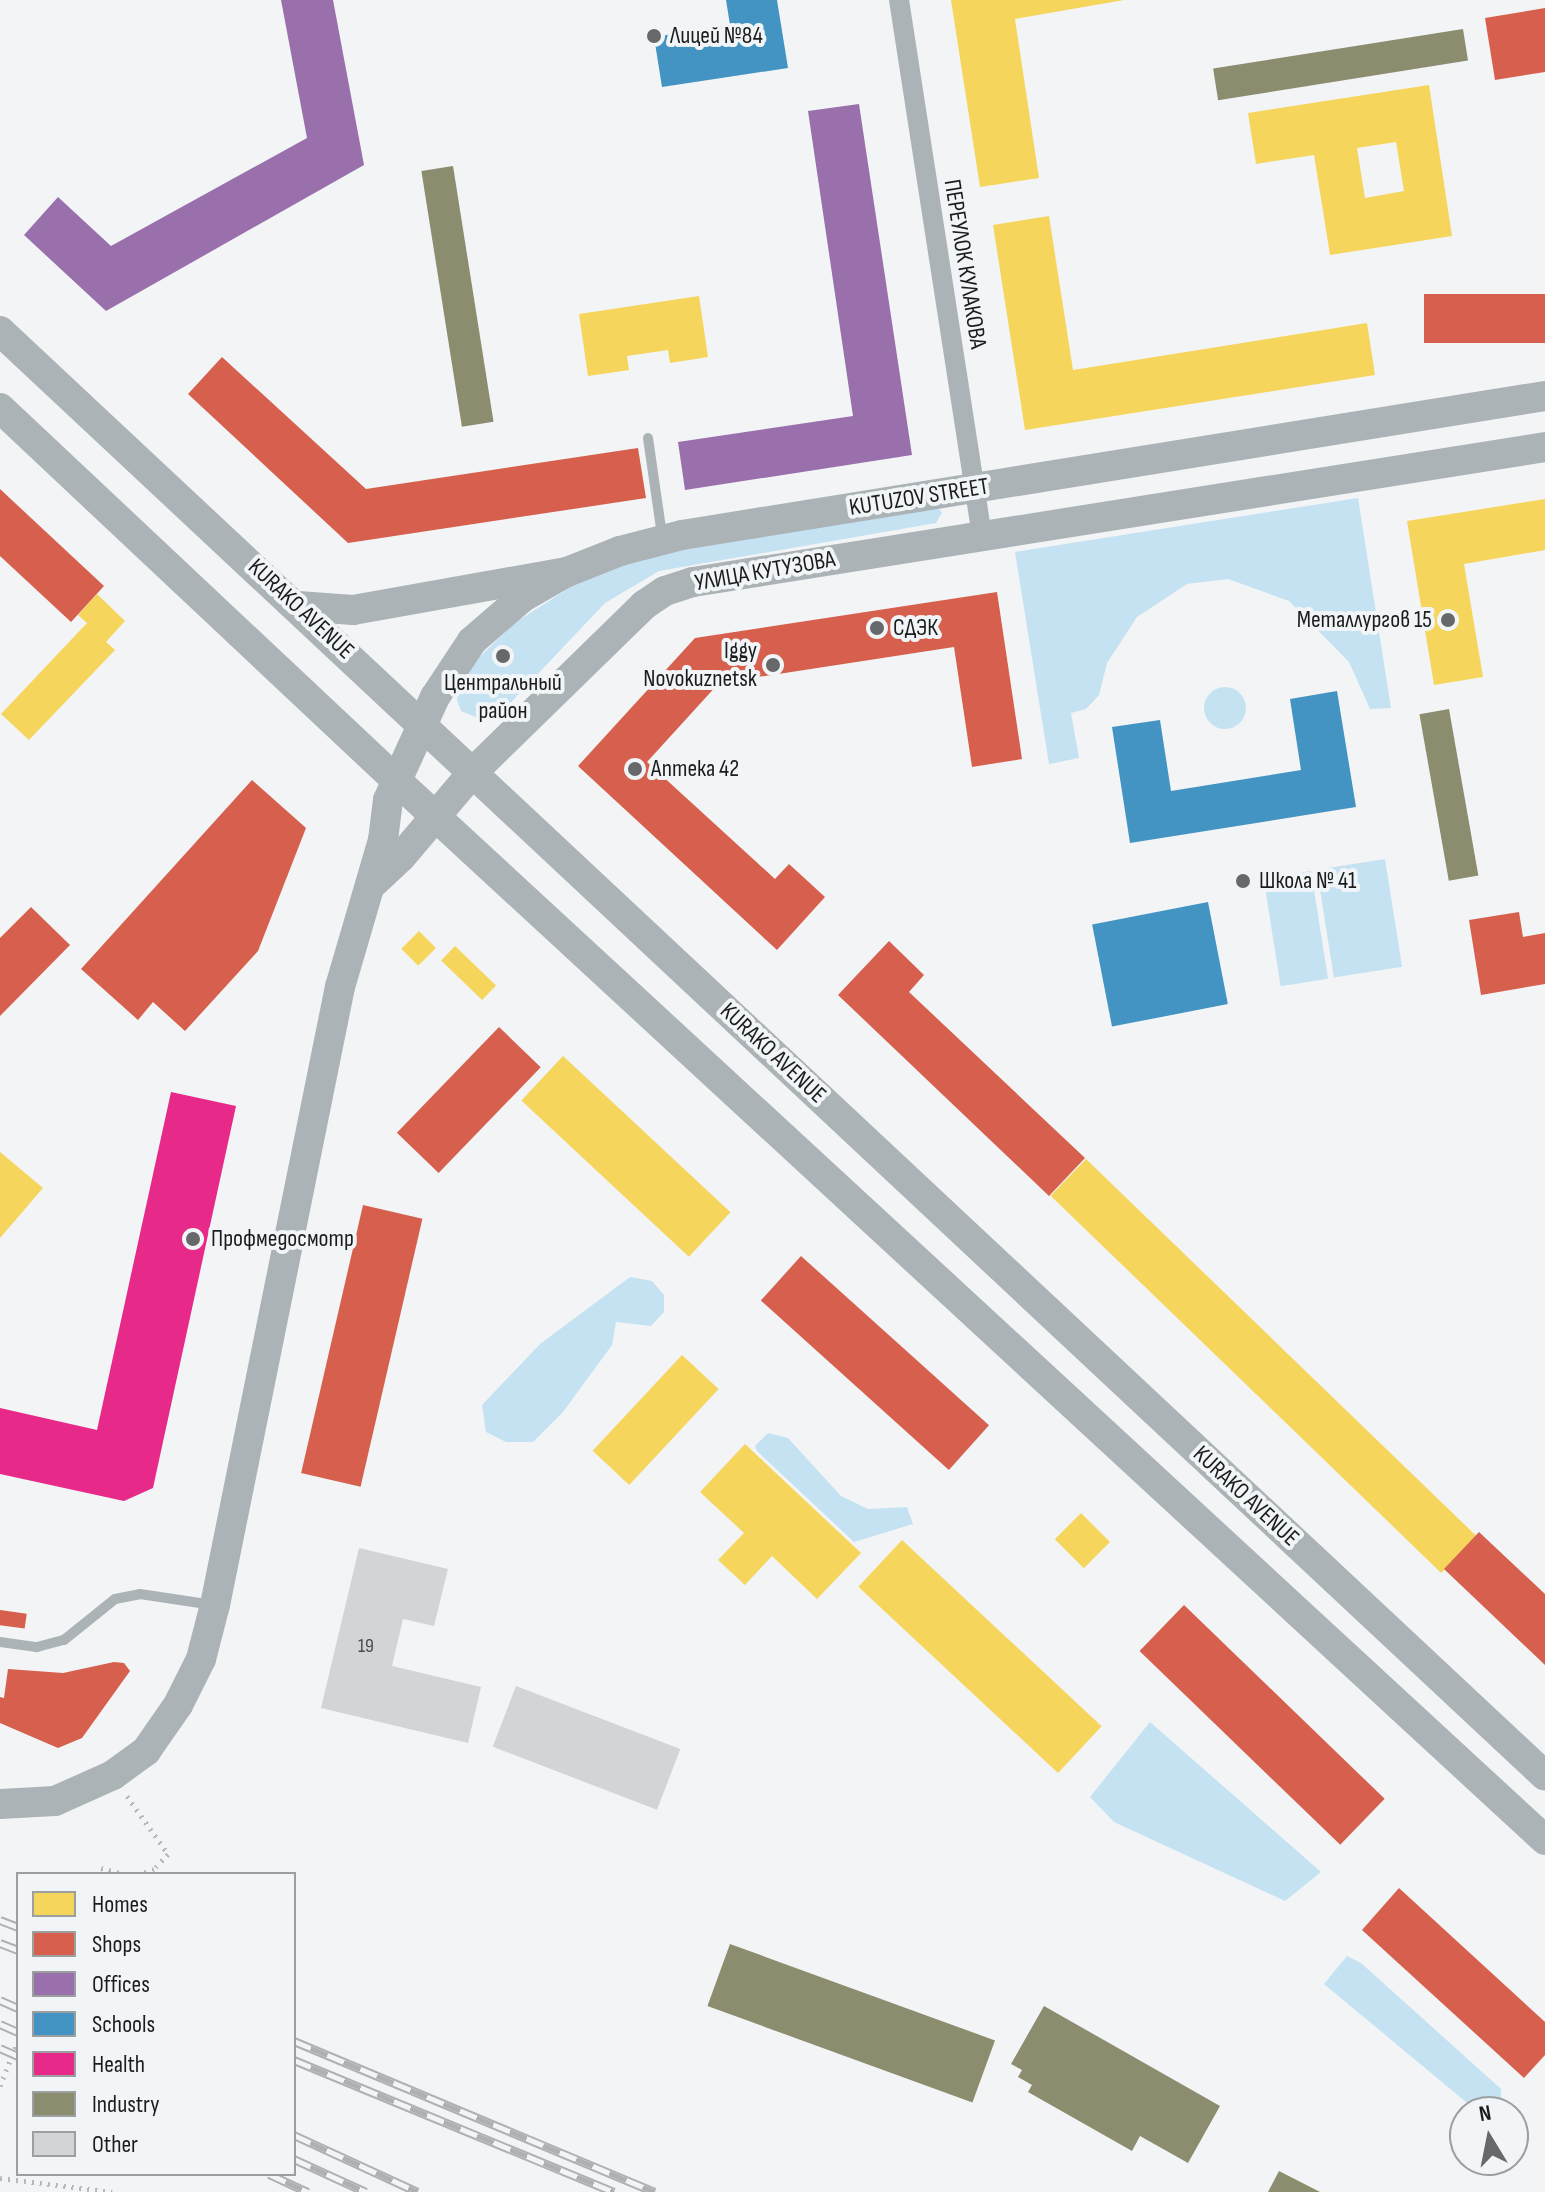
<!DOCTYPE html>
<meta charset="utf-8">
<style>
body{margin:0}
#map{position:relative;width:1545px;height:2192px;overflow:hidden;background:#f2f4f6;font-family:"Sofia Sans Condensed",sans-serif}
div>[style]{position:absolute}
.green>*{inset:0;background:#c5e2f2;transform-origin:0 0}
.round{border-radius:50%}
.homes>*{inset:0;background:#f6d55c;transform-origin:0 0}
.shops>*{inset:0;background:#d6604d;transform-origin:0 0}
.offices>*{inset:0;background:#9970ab}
.schools>*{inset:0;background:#4393c3;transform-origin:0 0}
.health>*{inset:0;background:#e7298a}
.industry>*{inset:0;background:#8c8c6e;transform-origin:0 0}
.building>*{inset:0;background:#d3d4d6;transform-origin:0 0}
.path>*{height:5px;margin-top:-2.5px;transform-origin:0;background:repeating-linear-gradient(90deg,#b6b8bb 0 2px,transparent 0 8px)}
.service>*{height:10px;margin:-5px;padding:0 5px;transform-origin:5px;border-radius:5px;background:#acb3b6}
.minor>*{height:20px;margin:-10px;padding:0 10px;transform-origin:10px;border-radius:10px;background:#acb3b6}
.secondary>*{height:30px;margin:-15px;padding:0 15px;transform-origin:15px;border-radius:15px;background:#abb3b6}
.rail>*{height:9px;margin-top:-4.5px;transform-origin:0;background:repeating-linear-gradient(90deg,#f1f5f7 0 18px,#aeb1b3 0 36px);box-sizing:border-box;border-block:2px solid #aeb1b3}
.dots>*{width:22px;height:22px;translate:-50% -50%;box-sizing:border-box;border:4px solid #f1f5f7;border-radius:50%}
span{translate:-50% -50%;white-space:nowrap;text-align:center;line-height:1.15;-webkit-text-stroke:8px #f1f5f7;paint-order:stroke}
.number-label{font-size:20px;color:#494b4b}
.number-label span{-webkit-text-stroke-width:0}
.poi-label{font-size:24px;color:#1b1d1d}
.left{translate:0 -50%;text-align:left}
.right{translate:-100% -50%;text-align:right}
.street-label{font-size:24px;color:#1b1d1d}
.legend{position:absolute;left:16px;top:1872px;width:280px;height:304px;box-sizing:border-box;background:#f1f5f7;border:2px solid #9b9fa0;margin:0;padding:10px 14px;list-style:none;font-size:24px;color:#1b1d1d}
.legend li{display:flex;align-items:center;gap:16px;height:40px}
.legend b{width:40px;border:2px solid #9b9fa0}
.north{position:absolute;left:1449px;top:2096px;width:80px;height:80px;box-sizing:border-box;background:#f1f5f7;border:2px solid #9b9fa0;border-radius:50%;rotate:350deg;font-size:22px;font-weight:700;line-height:32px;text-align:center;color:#1b1d1d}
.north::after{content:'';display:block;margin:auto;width:28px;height:36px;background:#666869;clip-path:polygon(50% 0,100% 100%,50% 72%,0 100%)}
</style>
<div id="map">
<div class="green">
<i style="clip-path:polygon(1358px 498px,1391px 708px,1370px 709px,1349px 662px,1289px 601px,1228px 579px,1187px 584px,1137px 617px,1107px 663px,1099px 695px,1086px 709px,1071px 713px,1079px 758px,1049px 764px,1015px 552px)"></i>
<i style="clip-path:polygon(938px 507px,942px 513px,936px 523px,659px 571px,605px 603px,501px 713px,483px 720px,461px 711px,457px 700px,458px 685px,475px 661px,516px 622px,585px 578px,633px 558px)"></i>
<i class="round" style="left:1204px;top:687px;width:42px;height:42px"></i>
<i style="left:1385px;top:859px;width:109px;height:69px;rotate:81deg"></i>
<i style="left:1311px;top:871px;width:109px;height:48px;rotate:81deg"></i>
<i style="clip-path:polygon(630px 1277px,652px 1281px,664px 1295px,664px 1312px,651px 1326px,616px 1322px,612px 1345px,563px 1412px,533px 1442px,506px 1442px,486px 1432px,482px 1405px,540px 1344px)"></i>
<i style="clip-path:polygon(768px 1433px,788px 1438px,841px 1496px,868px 1509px,907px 1507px,913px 1524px,854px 1542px,757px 1451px,755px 1446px)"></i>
<i style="clip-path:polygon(1150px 1722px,1321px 1872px,1285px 1901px,1114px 1822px,1090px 1797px)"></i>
<i style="clip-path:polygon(1347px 1956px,1361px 1963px,1501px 2089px,1501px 2105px,1495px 2112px,1478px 2112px,1324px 1984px)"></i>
</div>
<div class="homes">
<i style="clip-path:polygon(951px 0,1124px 0,1015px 19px,1039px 178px,980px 187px)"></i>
<i style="clip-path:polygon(evenodd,1429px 85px,1452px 236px,1330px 255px,1314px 155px,1256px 164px,1248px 113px,1429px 85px,1396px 142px,1404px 191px,1365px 198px,1357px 148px,1396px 142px)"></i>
<i style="clip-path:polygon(1049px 216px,1073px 370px,1367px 323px,1375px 375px,1025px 430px,993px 225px)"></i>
<i style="clip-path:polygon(699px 296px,708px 357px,670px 363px,668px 350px,627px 356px,629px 370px,588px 376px,579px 314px)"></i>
<i style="clip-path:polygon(1545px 499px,1545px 550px,1464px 564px,1483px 677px,1434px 685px,1407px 521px)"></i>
<i style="clip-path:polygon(97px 594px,125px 621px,106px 642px,115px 650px,29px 740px,1px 714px,87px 623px,78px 615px)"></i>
<i style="left:419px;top:931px;width:24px;height:25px;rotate:45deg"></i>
<i style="left:455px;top:946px;width:57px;height:20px;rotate:44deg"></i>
<i style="left:563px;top:1056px;width:229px;height:61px;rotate:43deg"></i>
<i style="clip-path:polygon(0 1152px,43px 1188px,0 1238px)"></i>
<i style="left:1086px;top:1159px;width:543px;height:51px;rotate:44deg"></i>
<i style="left:682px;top:1355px;width:50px;height:131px;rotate:43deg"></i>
<i style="clip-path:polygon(745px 1444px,861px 1553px,817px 1599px,772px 1556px,745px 1585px,718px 1560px,744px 1533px,700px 1492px)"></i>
<i style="left:1081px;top:1513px;width:41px;height:37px;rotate:45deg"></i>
<i style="left:902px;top:1540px;width:273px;height:64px;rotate:43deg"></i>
</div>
<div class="shops">
<i style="clip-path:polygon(1545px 8px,1545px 72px,1495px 80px,1485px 18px)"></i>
<i style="left:1545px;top:294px;width:49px;height:121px;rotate:90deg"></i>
<i style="clip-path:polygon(222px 357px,366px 489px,638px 448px,646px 498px,348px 543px,188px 394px)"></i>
<i style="clip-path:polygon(0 489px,104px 586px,71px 622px,0 556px)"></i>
<i style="clip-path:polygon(997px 592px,1022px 759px,972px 767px,954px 647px,719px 683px,647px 762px,775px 879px,789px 864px,825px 897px,777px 950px,578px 766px,695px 638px)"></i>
<i style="clip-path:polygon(252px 780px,306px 828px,258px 951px,185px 1031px,153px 1002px,138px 1020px,81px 969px)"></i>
<i style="clip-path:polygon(31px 907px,70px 945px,0 1016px,0 938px)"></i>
<i style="clip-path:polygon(1519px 912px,1523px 937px,1545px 933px,1545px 984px,1481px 995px,1469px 920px)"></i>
<i style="clip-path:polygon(889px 941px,924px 975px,909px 992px,1085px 1158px,1049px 1196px,838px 995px)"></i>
<i style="left:499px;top:1027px;width:58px;height:147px;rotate:44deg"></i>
<i style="left:363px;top:1205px;width:61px;height:275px;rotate:13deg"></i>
<i style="left:801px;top:1256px;width:253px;height:60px;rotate:42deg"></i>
<i style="clip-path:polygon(1479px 1532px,1545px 1594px,1545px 1665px,1444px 1569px)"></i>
<i style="left:1184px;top:1605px;width:279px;height:64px;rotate:44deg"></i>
<i style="left:0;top:1610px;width:27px;height:15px;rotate:8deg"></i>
<i style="clip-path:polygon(114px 1662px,124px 1663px,130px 1671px,82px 1738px,58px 1748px,0 1723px,0 1697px,4px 1698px,8px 1669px,63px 1673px)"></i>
<i style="clip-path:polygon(1399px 1888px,1545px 2022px,1545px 2055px,1524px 2078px,1362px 1930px)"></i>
</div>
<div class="offices">
<i style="clip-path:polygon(281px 0,333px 0,364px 165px,106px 311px,24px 235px,58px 197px,111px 246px,307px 138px)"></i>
<i style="clip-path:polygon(859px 104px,912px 455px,685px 490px,678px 442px,853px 416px,808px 111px)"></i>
</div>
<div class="schools">
<i style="clip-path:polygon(726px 0,777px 0,788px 68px,662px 87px,654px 37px,730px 25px)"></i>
<i style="clip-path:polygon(1337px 691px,1356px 807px,1130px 843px,1112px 727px,1160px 720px,1171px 791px,1301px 770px,1290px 699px)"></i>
<i style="left:1208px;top:902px;width:104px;height:118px;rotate:79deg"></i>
</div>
<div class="health">
<i style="clip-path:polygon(171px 1092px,236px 1106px,153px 1488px,124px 1501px,0 1474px,0 1408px,97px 1430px)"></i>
</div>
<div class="industry">
<i style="left:1463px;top:29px;width:32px;height:253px;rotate:81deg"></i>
<i style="left:453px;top:166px;width:259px;height:32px;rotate:81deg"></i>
<i style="left:1449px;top:709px;width:169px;height:30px;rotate:80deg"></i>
<i style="left:730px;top:1944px;width:282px;height:66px;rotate:20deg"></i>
<i style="clip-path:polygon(1044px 2006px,1220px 2106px,1188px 2163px,1140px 2136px,1132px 2151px,1028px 2092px,1032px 2085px,1018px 2077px,1022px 2070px,1011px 2064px)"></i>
<i style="clip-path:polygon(1279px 2171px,1320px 2192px,1268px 2192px)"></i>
</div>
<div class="building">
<i style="clip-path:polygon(359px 1548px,448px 1569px,434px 1626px,403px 1619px,392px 1666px,481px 1687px,468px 1743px,321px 1708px)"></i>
<i style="left:516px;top:1686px;width:176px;height:65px;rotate:21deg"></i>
</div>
<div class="path">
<i style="left:127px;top:1796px;width:71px;rotate:54.7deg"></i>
<i style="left:168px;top:1854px;width:21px;rotate:133deg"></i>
<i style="left:154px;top:1869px;width:15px;rotate:160deg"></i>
<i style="left:101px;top:1874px;width:6px;rotate:-90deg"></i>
<i style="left:101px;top:1868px;width:23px;rotate:15deg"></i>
<i style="left:0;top:2086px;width:48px;rotate:-68.2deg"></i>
<i style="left:0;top:2178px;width:113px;rotate:7.1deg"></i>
</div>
<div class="service">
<i style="left:648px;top:438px;width:98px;rotate:81.8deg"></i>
<i style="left:0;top:1642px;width:37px;rotate:8deg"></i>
<i style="left:37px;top:1647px;width:28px;rotate:-15deg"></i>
<i style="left:64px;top:1640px;width:65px;rotate:-38.8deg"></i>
<i style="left:115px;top:1599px;width:25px;rotate:-11deg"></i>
<i style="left:140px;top:1594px;width:74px;rotate:8.6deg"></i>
</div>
<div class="minor">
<i style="left:899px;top:0;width:542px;rotate:81.2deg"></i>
</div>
<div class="secondary">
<i style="left:0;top:331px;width:2115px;rotate:43.08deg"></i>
<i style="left:0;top:408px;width:545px;rotate:43.21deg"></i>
<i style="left:397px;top:781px;width:1562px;rotate:42.69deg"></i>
<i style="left:298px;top:606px;width:55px;rotate:4.2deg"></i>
<i style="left:353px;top:610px;width:217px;rotate:-10.1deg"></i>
<i style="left:567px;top:572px;width:57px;rotate:-21.6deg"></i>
<i style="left:620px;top:551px;width:64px;rotate:-14.5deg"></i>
<i style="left:682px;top:535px;width:874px;rotate:-9.15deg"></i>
<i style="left:370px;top:886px;width:42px;rotate:-43.1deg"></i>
<i style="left:401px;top:857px;width:113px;rotate:-49.7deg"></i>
<i style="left:474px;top:771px;width:238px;rotate:-44.3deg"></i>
<i style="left:644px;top:605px;width:25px;rotate:-34deg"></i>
<i style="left:665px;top:591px;width:29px;rotate:-18deg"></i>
<i style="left:693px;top:582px;width:863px;rotate:-9deg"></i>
<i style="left:0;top:1804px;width:55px;rotate:-3.1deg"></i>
<i style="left:55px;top:1801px;width:64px;rotate:-24.1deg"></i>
<i style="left:113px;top:1775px;width:41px;rotate:-36deg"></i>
<i style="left:146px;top:1751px;width:56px;rotate:-55.2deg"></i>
<i style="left:178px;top:1705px;width:51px;rotate:-63.4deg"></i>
<i style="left:201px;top:1659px;width:56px;rotate:-75.5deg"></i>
<i style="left:215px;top:1605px;width:631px;rotate:-78.57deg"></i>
<i style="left:340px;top:987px;width:153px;rotate:-73.7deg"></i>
<i style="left:383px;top:840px;width:40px;rotate:-82.9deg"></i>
<i style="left:388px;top:800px;width:113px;rotate:-65.5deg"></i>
<i style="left:435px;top:697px;width:67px;rotate:-56.5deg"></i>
<i style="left:472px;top:641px;width:67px;rotate:-40.8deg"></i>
<i style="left:523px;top:597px;width:51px;rotate:-29.6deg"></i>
</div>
<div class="rail">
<i style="left:0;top:1920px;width:19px;rotate:21deg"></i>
<i style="left:0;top:1943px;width:19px;rotate:21deg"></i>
<i style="left:0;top:2000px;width:20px;rotate:24deg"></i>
<i style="left:0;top:2024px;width:20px;rotate:24deg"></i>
<i style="left:294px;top:2041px;width:391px;rotate:22.7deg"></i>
<i style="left:0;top:2048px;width:20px;rotate:24deg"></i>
<i style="left:294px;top:2060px;width:346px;rotate:22.4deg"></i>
<i style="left:294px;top:2135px;width:136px;rotate:24.7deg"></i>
<i style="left:294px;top:2159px;width:79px;rotate:24.6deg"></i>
<i style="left:269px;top:2174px;width:43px;rotate:24.8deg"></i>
</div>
<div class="dots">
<i style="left:654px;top:36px;background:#666869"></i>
<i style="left:1448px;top:620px;background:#666869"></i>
<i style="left:877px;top:628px;background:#666869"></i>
<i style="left:503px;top:656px;background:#666869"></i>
<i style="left:773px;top:665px;background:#666869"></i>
<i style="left:635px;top:769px;background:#666869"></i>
<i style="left:1243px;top:881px;background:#666869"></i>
<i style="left:193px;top:1239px;background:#666869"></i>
</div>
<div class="number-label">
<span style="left:366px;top:1646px">19</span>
</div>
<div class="poi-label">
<span class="left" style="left:670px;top:36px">Лицей №84</span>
<span class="right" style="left:1432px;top:620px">Металлургов 15</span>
<span class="left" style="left:893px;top:628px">СДЭК</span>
<span class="right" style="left:757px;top:665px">Iggy<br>Novokuznetsk</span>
<span style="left:503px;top:697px">Центральный<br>район</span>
<span class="left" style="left:651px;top:769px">Аптека 42</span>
<span class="left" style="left:1259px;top:881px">Школа № 41</span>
<span class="left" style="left:211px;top:1239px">Профмедосмотр</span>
</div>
<div class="street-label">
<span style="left:965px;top:264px;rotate:81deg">ПЕРЕУЛОК КУЛАКОВА</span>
<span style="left:919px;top:497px;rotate:-9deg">KUTUZOV STREET</span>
<span style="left:765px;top:571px;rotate:-10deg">УЛИЦА КУТУЗОВА</span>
<span style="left:301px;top:609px;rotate:43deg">KURAKO AVENUE</span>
<span style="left:773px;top:1053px;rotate:43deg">KURAKO AVENUE</span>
<span style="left:1246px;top:1496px;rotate:43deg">KURAKO AVENUE</span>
</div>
<ul class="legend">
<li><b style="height:22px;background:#f6d55c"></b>Homes</li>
<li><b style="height:22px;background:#d6604d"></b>Shops</li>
<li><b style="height:22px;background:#9970ab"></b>Offices</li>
<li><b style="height:22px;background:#4393c3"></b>Schools</li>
<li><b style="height:22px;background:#e7298a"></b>Health</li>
<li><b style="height:22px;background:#8c8c6e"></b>Industry</li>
<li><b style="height:22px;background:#d3d4d6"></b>Other</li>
</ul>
<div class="north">N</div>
</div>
